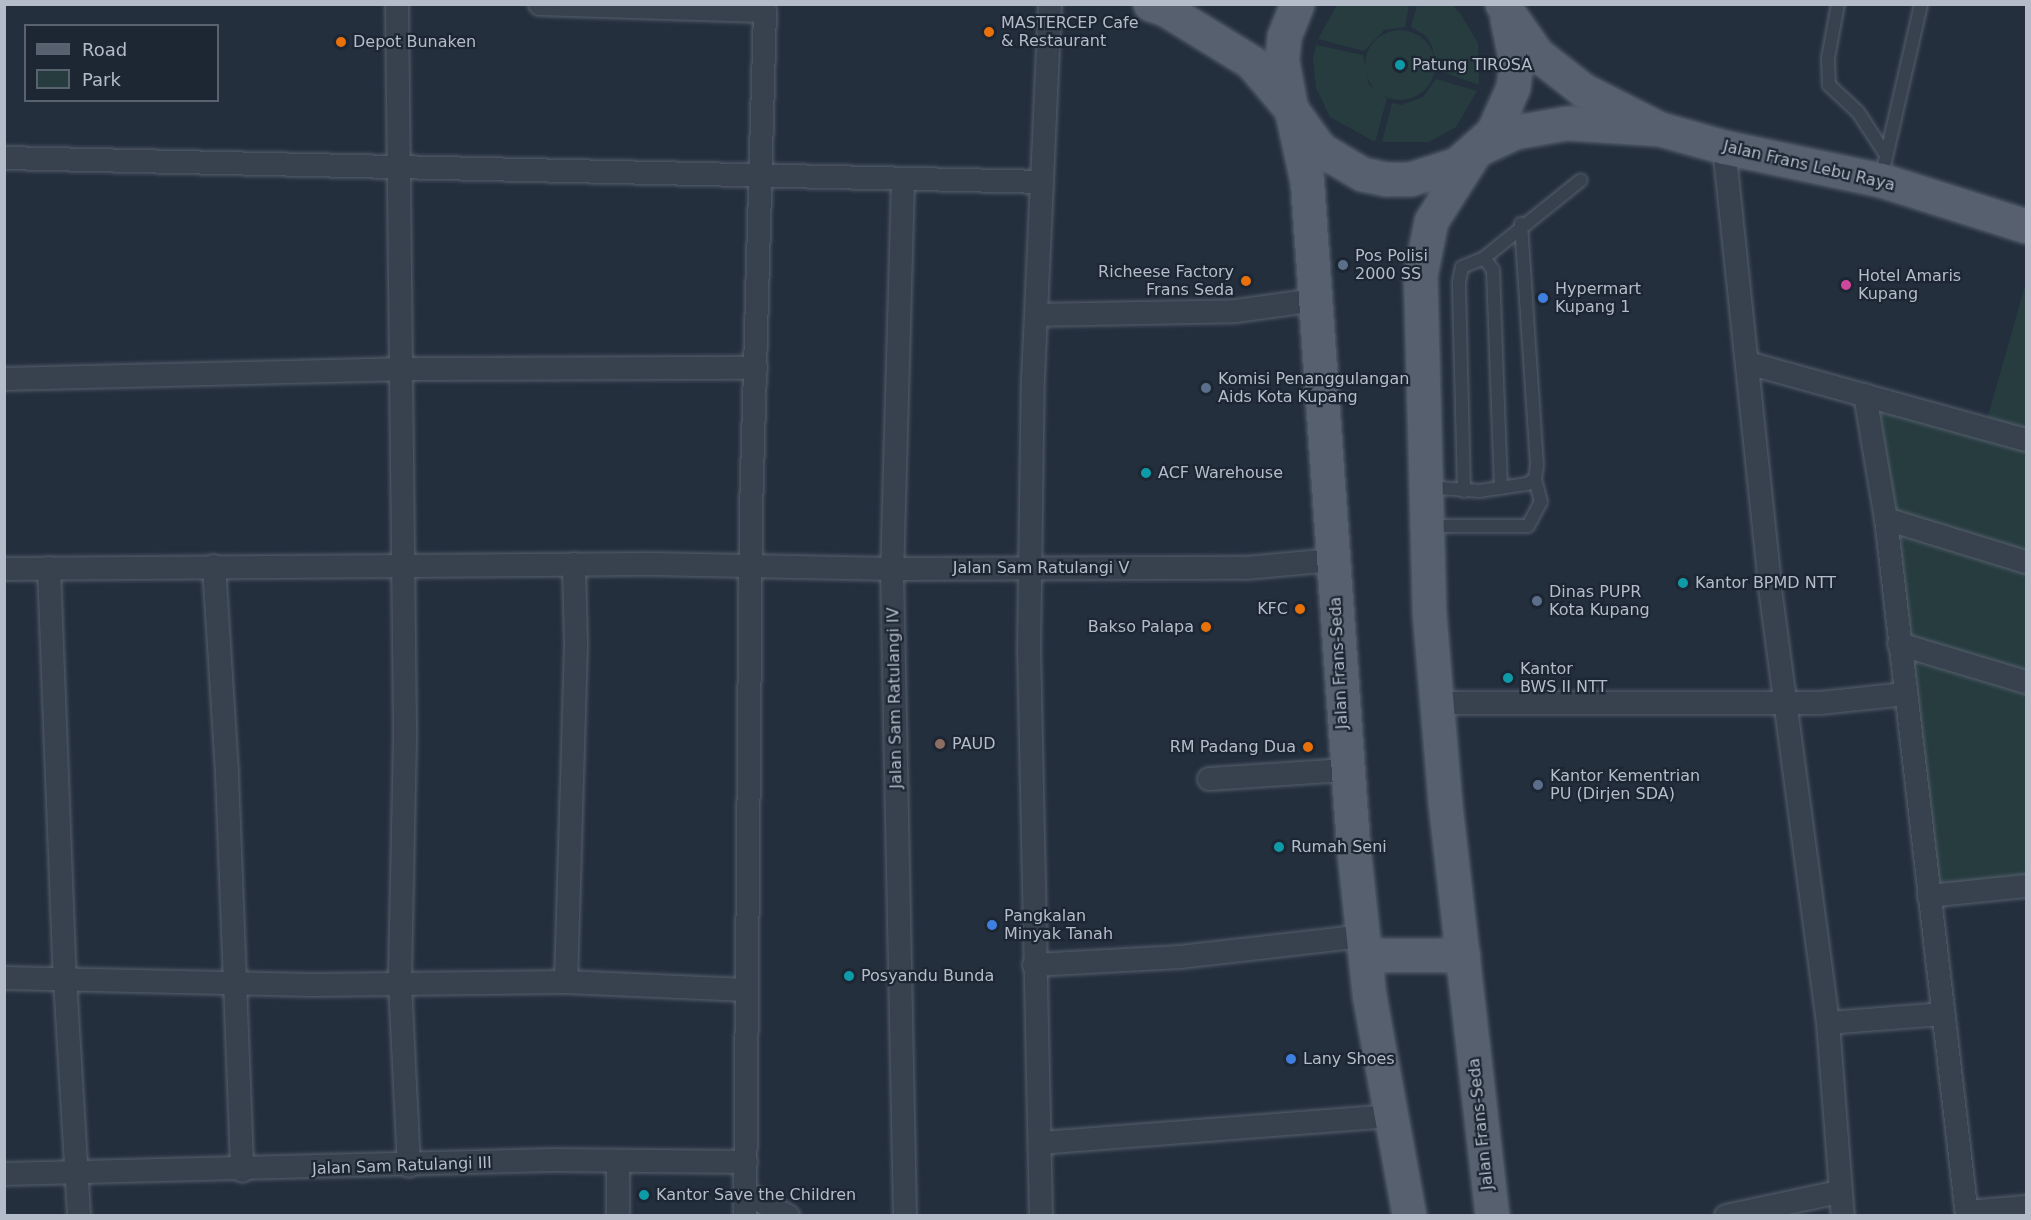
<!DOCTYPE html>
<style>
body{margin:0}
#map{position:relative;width:2031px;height:1220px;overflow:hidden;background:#242f3e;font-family:"DejaVu Sans",sans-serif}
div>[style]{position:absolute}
.green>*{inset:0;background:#263c3f}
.round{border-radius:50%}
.roads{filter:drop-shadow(0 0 2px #565f6c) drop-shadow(0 0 2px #565f6c)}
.lane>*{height:12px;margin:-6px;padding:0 6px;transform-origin:6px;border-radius:6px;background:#38414e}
.street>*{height:22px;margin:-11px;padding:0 11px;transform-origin:11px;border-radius:11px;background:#38414e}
.primary>*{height:33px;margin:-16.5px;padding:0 16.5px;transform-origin:16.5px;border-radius:16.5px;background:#56606e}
.dots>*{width:16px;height:16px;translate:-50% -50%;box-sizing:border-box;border:3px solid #1d2633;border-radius:50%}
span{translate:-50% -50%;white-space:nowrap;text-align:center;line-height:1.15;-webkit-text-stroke:4.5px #1d2633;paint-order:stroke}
.poi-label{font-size:16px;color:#b4bcc9}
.left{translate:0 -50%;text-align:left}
.right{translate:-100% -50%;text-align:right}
.street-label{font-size:16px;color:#b4bcc9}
.frame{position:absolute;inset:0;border:6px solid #b4bcc9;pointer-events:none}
.legend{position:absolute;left:24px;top:24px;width:195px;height:78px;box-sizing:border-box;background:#1d2633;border:2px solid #59626f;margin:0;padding:8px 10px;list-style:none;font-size:18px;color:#b4bcc9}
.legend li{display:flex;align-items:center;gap:12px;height:30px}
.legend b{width:30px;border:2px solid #59626f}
</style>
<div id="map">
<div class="green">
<i style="clip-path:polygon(1337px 5px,1337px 4px,1409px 5px,1405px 27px,1384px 30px,1364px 51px,1318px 39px)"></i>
<i style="clip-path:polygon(1417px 5px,1452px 5px,1460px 13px,1478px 43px,1479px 85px,1437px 70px,1432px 46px,1426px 36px,1411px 27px)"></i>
<i class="round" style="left:1365px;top:30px;width:70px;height:70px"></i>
<i style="clip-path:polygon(1316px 45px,1363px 55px,1369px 85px,1387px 98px,1375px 142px,1330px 117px,1316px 88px,1313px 59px)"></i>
<i style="clip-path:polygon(1436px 79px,1477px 91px,1456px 127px,1429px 142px,1382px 142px,1392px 103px,1401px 105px,1423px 97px)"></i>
<i style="clip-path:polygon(2026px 282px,2026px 431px,1987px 419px)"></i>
<i style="clip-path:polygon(1880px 408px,2026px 448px,2026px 878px,1935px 885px)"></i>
</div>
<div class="roads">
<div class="lane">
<i style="left:1838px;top:4px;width:55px;rotate:100.5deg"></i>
<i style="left:1828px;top:58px;width:27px;rotate:88deg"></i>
<i style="left:1829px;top:85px;width:40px;rotate:43deg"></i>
<i style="left:1858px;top:112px;width:51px;rotate:56.9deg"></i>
<i style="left:1881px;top:179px;width:180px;rotate:-77.1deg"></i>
<i style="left:1484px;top:258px;width:15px;rotate:53deg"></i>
<i style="left:1493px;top:270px;width:218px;rotate:87.9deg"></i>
<i style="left:1427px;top:487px;width:52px;rotate:4.4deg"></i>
<i style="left:1479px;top:491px;width:49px;rotate:-8.3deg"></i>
<i style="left:1527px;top:484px;width:9px;rotate:-32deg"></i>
<i style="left:1464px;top:491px;width:209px;rotate:-91.4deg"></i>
<i style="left:1459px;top:282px;width:15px;rotate:-79deg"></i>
<i style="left:1462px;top:267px;width:24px;rotate:-22deg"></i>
<i style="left:1484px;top:258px;width:124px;rotate:-38.8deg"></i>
<i style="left:1427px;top:526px;width:101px"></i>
<i style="left:1528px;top:526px;width:27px;rotate:-62deg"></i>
<i style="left:1541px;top:502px;width:24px;rotate:-105deg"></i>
<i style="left:1535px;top:479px;width:14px;rotate:-82deg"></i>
<i style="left:1537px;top:465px;width:242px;rotate:-93.8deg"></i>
</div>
<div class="street">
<i style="left:397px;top:4px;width:733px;rotate:89.37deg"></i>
<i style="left:405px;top:737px;width:246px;rotate:91.2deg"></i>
<i style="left:400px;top:983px;width:183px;rotate:87.2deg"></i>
<i style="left:540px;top:4px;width:225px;rotate:1.8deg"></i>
<i style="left:765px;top:11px;width:498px;rotate:91.6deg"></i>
<i style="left:751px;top:509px;width:707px;rotate:90.49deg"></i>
<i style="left:1724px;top:147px;width:443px;rotate:84deg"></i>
<i style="left:1770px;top:588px;width:439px;rotate:82.4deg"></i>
<i style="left:1828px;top:1023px;width:194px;rotate:85.6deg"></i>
<i style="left:4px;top:158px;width:1038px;rotate:1.32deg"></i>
<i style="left:903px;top:181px;width:388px;rotate:91.6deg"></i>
<i style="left:892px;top:569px;width:647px;rotate:88.85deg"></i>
<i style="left:1036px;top:315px;width:200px;rotate:-1.1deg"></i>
<i style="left:1236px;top:311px;width:80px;rotate:-7.9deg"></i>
<i style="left:1748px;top:363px;width:288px;rotate:15.5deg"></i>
<i style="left:4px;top:379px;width:396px;rotate:-1.4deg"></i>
<i style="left:400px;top:369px;width:356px;rotate:-0.2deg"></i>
<i style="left:1865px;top:395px;width:126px;rotate:80.4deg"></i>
<i style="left:1886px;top:519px;width:702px;rotate:83.37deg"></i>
<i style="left:1886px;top:519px;width:146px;rotate:17.1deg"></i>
<i style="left:214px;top:566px;width:208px;rotate:86.4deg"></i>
<i style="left:227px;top:774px;width:397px;rotate:87.8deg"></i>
<i style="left:49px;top:568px;width:411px;rotate:87.8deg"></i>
<i style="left:65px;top:979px;width:237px;rotate:86.6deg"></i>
<i style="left:4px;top:569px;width:648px;rotate:-0.44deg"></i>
<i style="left:652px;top:564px;width:240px;rotate:1.2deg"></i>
<i style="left:892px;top:569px;width:354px;rotate:-0.2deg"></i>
<i style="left:1246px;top:568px;width:87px;rotate:-5.3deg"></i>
<i style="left:1899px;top:644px;width:133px;rotate:16.7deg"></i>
<i style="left:1436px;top:703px;width:384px"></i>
<i style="left:1820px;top:703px;width:86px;rotate:-6deg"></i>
<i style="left:1209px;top:779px;width:137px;rotate:-3.8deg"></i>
<i style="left:1929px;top:896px;width:98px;rotate:-5.9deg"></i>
<i style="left:1034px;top:965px;width:146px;rotate:-3.1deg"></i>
<i style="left:1180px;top:957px;width:184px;rotate:-6.5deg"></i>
<i style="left:4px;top:978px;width:308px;rotate:1.3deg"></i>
<i style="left:312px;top:985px;width:254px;rotate:-0.7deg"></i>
<i style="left:566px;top:982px;width:181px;rotate:2.5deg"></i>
<i style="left:566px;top:982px;width:339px;rotate:-88.3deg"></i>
<i style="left:576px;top:643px;width:79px;rotate:-91.5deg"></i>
<i style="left:1828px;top:1023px;width:114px;rotate:-4.5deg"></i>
<i style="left:1040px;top:1143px;width:351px;rotate:-4.4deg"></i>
<i style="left:4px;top:1174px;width:549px;rotate:-1.46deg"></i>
<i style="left:553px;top:1160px;width:193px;rotate:0.6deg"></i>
<i style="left:746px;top:1193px;width:48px;rotate:28.7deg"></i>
<i style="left:1967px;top:1212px;width:59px;rotate:-4.8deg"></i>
<i style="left:618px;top:1216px;width:54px;rotate:-90deg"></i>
<i style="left:1041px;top:1216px;width:566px;rotate:-91.21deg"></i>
<i style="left:1029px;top:650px;width:271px;rotate:-89.2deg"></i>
<i style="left:1033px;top:379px;width:375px;rotate:-87.4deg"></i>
<i style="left:1726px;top:1216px;width:116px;rotate:-12deg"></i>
</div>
<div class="primary">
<i style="left:1150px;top:4px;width:16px;rotate:18deg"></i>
<i style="left:1165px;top:9px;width:101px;rotate:31.6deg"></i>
<i style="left:1251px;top:62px;width:62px;rotate:49.6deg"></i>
<i style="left:1291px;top:109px;width:75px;rotate:77.6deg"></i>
<i style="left:1307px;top:182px;width:665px;rotate:86.03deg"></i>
<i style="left:1353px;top:845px;width:151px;rotate:83.9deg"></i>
<i style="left:1369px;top:995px;width:225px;rotate:79.7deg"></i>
<i style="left:1297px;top:4px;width:35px;rotate:112deg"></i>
<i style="left:1284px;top:36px;width:25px;rotate:95deg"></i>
<i style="left:1282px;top:61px;width:49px;rotate:79.4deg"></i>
<i style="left:1291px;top:109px;width:49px;rotate:54.1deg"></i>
<i style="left:1320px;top:149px;width:49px;rotate:30.8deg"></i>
<i style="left:1362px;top:174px;width:25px;rotate:12deg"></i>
<i style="left:1386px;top:179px;width:24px"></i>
<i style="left:1410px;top:179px;width:49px;rotate:-17.7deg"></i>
<i style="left:1457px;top:164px;width:48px;rotate:-41.6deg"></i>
<i style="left:1493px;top:132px;width:49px;rotate:-66deg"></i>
<i style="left:1513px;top:87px;width:24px;rotate:-83deg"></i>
<i style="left:1516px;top:63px;width:45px;rotate:-101.6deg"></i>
<i style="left:1502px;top:4px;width:61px;rotate:55deg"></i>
<i style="left:1537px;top:54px;width:58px;rotate:38deg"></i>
<i style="left:1583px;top:90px;width:86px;rotate:26.9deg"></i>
<i style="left:1660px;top:129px;width:66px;rotate:15.7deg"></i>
<i style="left:1724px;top:147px;width:160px;rotate:11.9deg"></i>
<i style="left:1881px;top:180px;width:152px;rotate:17.6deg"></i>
<i style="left:1365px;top:955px;width:98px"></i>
<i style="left:1492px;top:1216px;width:416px;rotate:-96.5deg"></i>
<i style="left:1445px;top:803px;width:192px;rotate:-94.8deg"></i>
<i style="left:1429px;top:612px;width:336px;rotate:-91.5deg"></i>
<i style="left:1420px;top:276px;width:56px;rotate:-78.7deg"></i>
<i style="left:1431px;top:221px;width:84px;rotate:-57.6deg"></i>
<i style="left:1476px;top:150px;width:43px;rotate:-24.8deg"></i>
<i style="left:1515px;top:132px;width:52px;rotate:-10deg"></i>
<i style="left:1566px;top:123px;width:94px;rotate:3.7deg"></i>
</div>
</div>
<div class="dots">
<i style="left:989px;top:32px;background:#e8710a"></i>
<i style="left:341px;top:42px;background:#e8710a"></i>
<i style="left:1400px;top:65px;background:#0f9aa8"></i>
<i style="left:1343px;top:265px;background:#5c6f8a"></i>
<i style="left:1246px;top:281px;background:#e8710a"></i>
<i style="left:1846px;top:285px;background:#d1479c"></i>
<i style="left:1543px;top:298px;background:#3f7fe0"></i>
<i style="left:1206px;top:388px;background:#5c6f8a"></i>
<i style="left:1146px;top:473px;background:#0f9aa8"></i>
<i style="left:1683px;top:583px;background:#0f9aa8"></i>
<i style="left:1537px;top:601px;background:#5c6f8a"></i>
<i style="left:1300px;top:609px;background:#e8710a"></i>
<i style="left:1206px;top:627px;background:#e8710a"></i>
<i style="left:1508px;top:678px;background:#0f9aa8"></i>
<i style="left:940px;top:744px;background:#8d6e63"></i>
<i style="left:1308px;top:747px;background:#e8710a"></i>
<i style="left:1538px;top:785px;background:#5c6f8a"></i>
<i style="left:1279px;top:847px;background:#0f9aa8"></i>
<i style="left:992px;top:925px;background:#3f7fe0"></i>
<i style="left:849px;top:976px;background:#0f9aa8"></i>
<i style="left:1291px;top:1059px;background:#3f7fe0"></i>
<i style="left:644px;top:1195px;background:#0f9aa8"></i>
</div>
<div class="poi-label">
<span class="left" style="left:1001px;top:32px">MASTERCEP Cafe<br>&amp; Restaurant</span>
<span class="left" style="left:353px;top:42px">Depot Bunaken</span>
<span class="left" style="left:1412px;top:65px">Patung TIROSA</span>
<span class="left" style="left:1355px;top:265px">Pos Polisi<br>2000 SS</span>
<span class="right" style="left:1234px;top:281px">Richeese Factory<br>Frans Seda</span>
<span class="left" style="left:1858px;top:285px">Hotel Amaris<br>Kupang</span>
<span class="left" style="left:1555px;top:298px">Hypermart<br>Kupang 1</span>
<span class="left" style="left:1218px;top:388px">Komisi Penanggulangan<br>Aids Kota Kupang</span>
<span class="left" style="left:1158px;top:473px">ACF Warehouse</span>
<span class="left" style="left:1695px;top:583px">Kantor BPMD NTT</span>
<span class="left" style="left:1549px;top:601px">Dinas PUPR<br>Kota Kupang</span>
<span class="right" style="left:1288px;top:609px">KFC</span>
<span class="right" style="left:1194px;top:627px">Bakso Palapa</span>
<span class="left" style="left:1520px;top:678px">Kantor<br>BWS II NTT</span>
<span class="left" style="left:952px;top:744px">PAUD</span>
<span class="right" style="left:1296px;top:747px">RM Padang Dua</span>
<span class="left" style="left:1550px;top:785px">Kantor Kementrian<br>PU (Dirjen SDA)</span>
<span class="left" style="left:1291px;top:847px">Rumah Seni</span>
<span class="left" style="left:1004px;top:925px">Pangkalan<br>Minyak Tanah</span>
<span class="left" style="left:861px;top:976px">Posyandu Bunda</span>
<span class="left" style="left:1303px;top:1059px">Lany Shoes</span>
<span class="left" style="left:656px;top:1195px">Kantor Save the Children</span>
</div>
<div class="street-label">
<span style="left:1809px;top:166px;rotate:13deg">Jalan Frans Lebu Raya</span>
<span style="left:1041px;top:568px">Jalan Sam Ratulangi V</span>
<span style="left:1339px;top:663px;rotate:-93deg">Jalan Frans-Seda</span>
<span style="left:895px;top:698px;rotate:-91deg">Jalan Sam Ratulangi IV</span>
<span style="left:1481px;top:1124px;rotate:-96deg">Jalan Frans-Seda</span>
<span style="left:402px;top:1166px;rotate:-2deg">Jalan Sam Ratulangi III</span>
</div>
<div class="frame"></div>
<ul class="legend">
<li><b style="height:8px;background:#56606e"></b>Road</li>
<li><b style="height:16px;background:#263c3f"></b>Park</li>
</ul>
</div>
